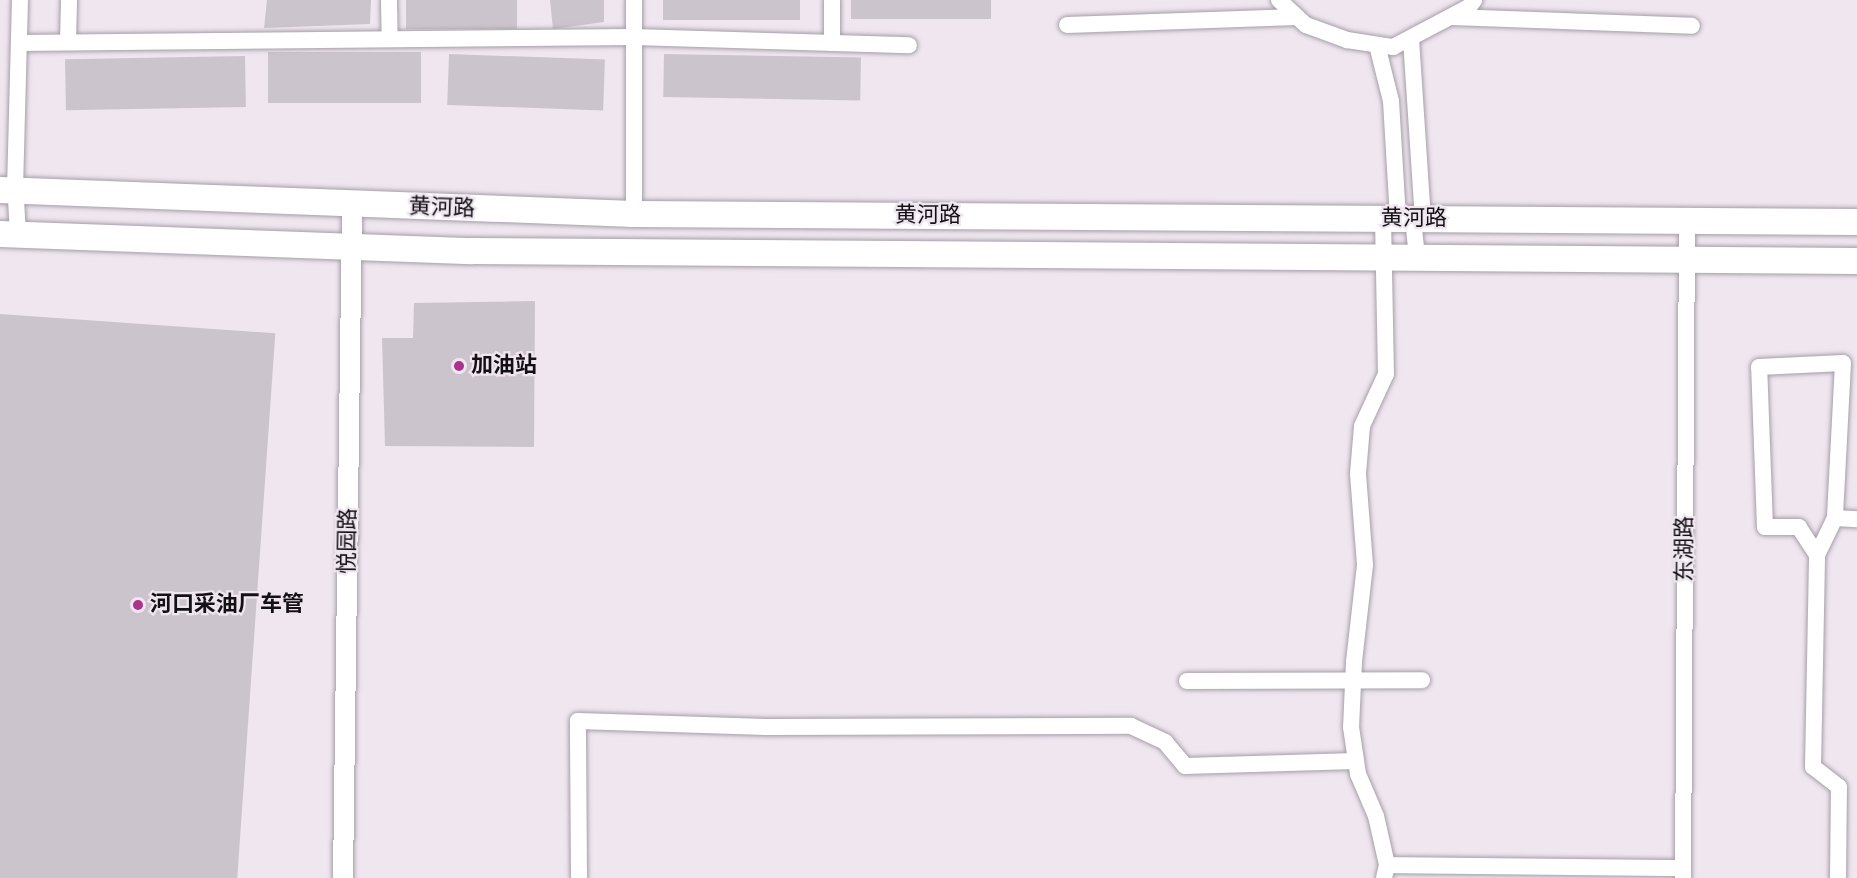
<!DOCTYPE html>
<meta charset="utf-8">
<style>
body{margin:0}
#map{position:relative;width:1857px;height:878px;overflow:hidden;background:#efe6f0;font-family:"Sofia Sans Condensed","Noto Sans SC",sans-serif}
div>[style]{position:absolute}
.building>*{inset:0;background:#ccc4cd;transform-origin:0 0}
.roads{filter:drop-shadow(0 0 2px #a69ea7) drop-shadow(0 0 2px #a69ea7)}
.minor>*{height:16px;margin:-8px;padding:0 8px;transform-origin:8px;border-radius:8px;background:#fff}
.tertiary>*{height:20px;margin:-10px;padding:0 10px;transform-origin:10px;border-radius:10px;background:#fff}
.primary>*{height:26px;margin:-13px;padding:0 13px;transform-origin:13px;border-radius:13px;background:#fff}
.dots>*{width:16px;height:16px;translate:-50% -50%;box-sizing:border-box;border:3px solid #efe6f0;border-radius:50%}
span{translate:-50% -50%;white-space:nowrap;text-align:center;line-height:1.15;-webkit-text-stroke:4.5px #efe6f0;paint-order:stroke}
.street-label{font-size:22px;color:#131114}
.poi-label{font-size:22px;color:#131114;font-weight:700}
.left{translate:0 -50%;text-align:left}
</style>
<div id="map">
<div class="building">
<i style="clip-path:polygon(267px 0,371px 0,370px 24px,264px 28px)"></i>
<i style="left:406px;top:0;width:111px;height:29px"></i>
<i style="clip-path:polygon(550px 0,604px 0,604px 22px,553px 29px)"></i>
<i style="left:663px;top:0;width:137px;height:20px"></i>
<i style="left:851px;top:0;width:140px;height:19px"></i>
<i style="left:268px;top:52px;width:153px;height:51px"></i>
<i style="left:449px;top:54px;width:156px;height:51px;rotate:2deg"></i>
<i style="left:664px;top:54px;width:197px;height:43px;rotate:1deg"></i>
<i style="left:245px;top:56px;width:51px;height:180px;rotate:89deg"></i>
<i style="clip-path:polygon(535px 301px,534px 447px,385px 446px,382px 338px,413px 338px,414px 303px)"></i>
<i style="left:0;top:314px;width:276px;height:564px;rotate:4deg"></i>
</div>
<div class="roads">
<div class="minor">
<i style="left:389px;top:0;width:39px;rotate:89deg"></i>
<i style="left:634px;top:0;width:214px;rotate:90deg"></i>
<i style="left:832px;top:0;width:43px;rotate:90deg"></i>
<i style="left:1279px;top:0;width:37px;rotate:43deg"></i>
<i style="left:1306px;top:25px;width:44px;rotate:20.1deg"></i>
<i style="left:1347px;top:40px;width:47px;rotate:8.7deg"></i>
<i style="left:1393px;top:47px;width:86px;rotate:-27.8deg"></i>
<i style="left:1469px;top:7px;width:9px;rotate:-54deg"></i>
<i style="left:1451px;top:17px;width:241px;rotate:2.1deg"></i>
<i style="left:1067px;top:25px;width:230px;rotate:-2deg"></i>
<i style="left:1411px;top:39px;width:180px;rotate:86.2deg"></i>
<i style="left:68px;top:42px;width:42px;rotate:-88.6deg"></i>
<i style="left:19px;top:43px;width:615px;rotate:-0.56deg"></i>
<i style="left:634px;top:37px;width:275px;rotate:1.7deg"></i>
<i style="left:1377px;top:45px;width:58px;rotate:76deg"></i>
<i style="left:1391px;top:101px;width:118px;rotate:86.6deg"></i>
<i style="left:15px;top:181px;width:54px;rotate:86.8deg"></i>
<i style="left:15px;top:190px;width:190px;rotate:-88.5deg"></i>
<i style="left:1383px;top:219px;width:155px;rotate:88.9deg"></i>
<i style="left:1386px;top:374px;width:57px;rotate:114.8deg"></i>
<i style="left:1362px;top:426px;width:48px;rotate:94.8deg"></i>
<i style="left:1358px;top:474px;width:91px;rotate:85.6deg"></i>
<i style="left:1365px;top:565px;width:98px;rotate:96.5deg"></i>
<i style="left:1354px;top:662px;width:65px;rotate:92.6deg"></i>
<i style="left:1351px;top:727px;width:48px;rotate:81.5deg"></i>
<i style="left:1358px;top:774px;width:46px;rotate:66.8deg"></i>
<i style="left:1376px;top:816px;width:50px;rotate:77.3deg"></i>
<i style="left:1387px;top:865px;width:13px;rotate:103deg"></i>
<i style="left:1413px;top:219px;width:39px;rotate:84deg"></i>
<i style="left:1817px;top:555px;width:33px;rotate:-123deg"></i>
<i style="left:1799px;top:527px;width:34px;rotate:180deg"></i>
<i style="left:1765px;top:527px;width:160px;rotate:-92.1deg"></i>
<i style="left:1759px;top:367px;width:84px;rotate:-2.7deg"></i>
<i style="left:1843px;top:363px;width:155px;rotate:93deg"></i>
<i style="left:1187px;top:681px;width:235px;rotate:-0.2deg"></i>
<i style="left:1387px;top:865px;width:296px;rotate:0.6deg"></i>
<i style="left:579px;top:878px;width:157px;rotate:-90.4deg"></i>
<i style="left:578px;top:721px;width:188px;rotate:1.8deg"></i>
<i style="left:766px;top:727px;width:365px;rotate:-0.2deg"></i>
<i style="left:1131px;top:726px;width:38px;rotate:25deg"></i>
<i style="left:1165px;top:742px;width:31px;rotate:50deg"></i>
<i style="left:1185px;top:766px;width:171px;rotate:-1.7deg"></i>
<i style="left:1683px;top:878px;width:658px;rotate:-89.65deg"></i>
<i style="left:1838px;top:878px;width:91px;rotate:-89.4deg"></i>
<i style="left:1839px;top:787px;width:33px;rotate:-142deg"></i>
<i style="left:1813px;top:767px;width:212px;rotate:-88.9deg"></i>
<i style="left:1817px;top:555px;width:41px;rotate:-64.1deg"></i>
<i style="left:1835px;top:518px;width:22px;rotate:3deg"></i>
</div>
<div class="tertiary">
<i style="left:343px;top:878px;width:673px;rotate:-89.23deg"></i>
</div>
<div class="primary">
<i style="left:0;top:190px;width:634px;rotate:2.17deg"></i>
<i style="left:634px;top:214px;width:1223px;rotate:0.37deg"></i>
<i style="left:0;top:234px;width:472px;rotate:2.1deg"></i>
<i style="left:472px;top:251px;width:1385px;rotate:0.41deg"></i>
</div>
</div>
<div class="dots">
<i style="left:459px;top:366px;background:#aa348c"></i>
<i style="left:138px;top:605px;background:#aa348c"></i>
</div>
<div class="street-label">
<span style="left:442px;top:208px;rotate:2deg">黄河路</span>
<span style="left:928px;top:216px">黄河路</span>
<span style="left:1414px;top:219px">黄河路</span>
<span style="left:348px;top:541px;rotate:-89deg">悦园路</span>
<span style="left:1685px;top:549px;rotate:-90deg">东湖路</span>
</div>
<div class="poi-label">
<span class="left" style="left:471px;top:366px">加油站</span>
<span class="left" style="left:150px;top:605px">河口采油厂车管</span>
</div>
</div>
